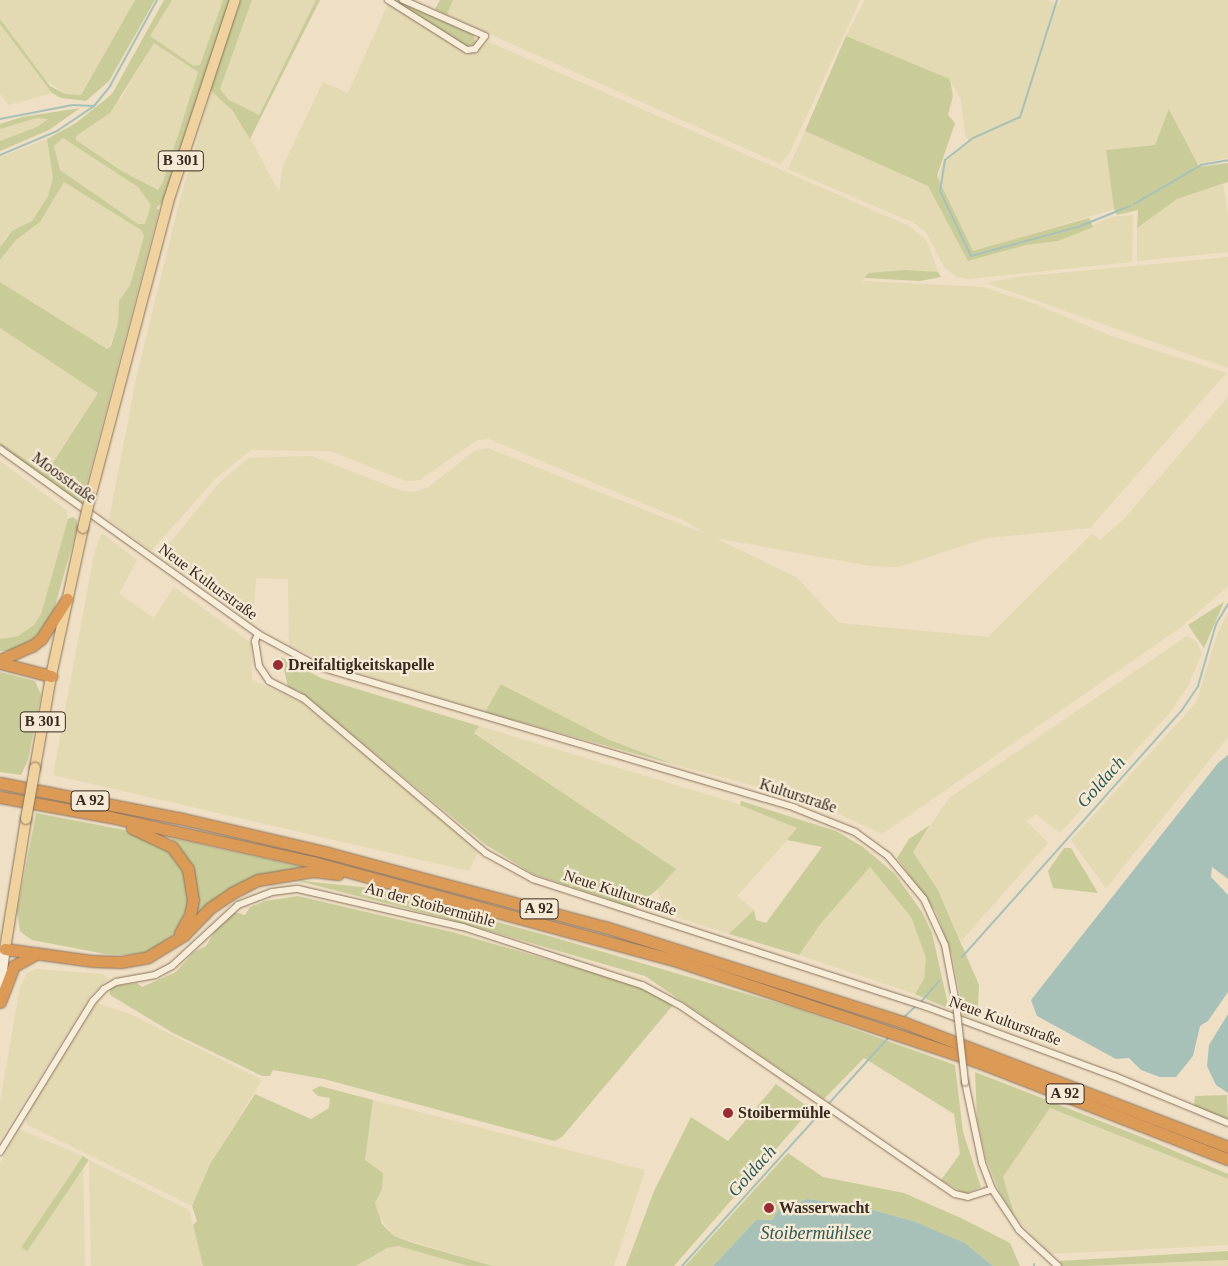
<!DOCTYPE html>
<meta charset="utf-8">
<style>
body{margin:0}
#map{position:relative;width:1228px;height:1266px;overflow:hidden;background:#eedfc5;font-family:Georgia,serif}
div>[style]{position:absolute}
.farmland>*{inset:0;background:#e3d9b3}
.green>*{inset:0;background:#c9cc99;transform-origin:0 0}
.water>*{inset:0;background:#a7c1b8}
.stream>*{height:2px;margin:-1px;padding:0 1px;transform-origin:1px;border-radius:1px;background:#a7c1b8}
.roads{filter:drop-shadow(0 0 1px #89715b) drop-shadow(0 0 1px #89715b)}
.street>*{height:6px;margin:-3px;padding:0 3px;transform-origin:3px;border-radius:3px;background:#f8edd9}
.secondary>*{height:9px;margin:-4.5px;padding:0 4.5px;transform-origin:4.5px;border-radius:4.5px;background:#f8edd9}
.primary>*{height:10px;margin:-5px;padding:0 5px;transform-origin:5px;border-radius:5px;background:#f0d29e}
.highway>*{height:11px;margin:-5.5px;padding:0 5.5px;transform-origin:5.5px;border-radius:5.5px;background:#dc9a57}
.bridges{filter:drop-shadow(0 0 1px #89715b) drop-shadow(0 0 1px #89715b)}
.street-bridge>*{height:6px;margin:-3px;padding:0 3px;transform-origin:3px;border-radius:3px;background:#f8edd9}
.primary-bridge>*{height:10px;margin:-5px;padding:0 5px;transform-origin:5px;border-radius:5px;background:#f0d29e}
.dots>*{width:14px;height:14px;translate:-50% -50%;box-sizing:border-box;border:2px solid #f5ead5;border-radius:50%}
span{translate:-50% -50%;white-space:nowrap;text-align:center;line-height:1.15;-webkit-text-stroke:4.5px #f5ead5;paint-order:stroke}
.shield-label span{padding:1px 4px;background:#f5ead5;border:1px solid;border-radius:4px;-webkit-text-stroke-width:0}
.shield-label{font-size:15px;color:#392a1f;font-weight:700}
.street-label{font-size:16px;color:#392a1f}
.poi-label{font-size:16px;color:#392a1f;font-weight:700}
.left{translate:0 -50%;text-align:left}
.water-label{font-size:18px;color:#2f5954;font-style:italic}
</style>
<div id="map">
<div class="farmland">
<i style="clip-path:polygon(0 0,135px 0,81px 95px,65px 94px,43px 78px,0 19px)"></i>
<i style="clip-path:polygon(172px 0,223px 0,200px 65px,194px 66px,150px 36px)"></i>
<i style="clip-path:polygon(252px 0,316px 0,259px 115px,229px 100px,220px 89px)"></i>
<i style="clip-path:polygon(453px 0,860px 0,789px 154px,780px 164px,447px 15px)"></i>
<i style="clip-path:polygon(865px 0,1047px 0,1059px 5px,1060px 0,1228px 0,1228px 158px,1197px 165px,1170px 109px,1155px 145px,1106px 150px,1114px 209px,973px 252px,938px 178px,943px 163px,970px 142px,965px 135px,961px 100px,950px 79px,846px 36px)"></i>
<i style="clip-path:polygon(388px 4px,427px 25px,464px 52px,471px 53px,489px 42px,909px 226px,927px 241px,938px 272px,870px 273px,862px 281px,983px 287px,1038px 305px,1111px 336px,1226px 373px,1090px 528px,987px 538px,898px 567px,870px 566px,715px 538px,796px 577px,839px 623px,988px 637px,1092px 534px,1100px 540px,1125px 518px,1228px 397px,1228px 586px,1180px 628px,882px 834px,811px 801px,676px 765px,607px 739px,502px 684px,485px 712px,333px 665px,289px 646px,288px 579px,256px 578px,253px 623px,159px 556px,219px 483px,249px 458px,312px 456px,399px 490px,414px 492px,429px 487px,474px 451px,488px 448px,708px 535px,683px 520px,489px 439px,477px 440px,420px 480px,406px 481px,330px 451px,251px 450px,217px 477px,151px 551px,109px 520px,136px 379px,178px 207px,211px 91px,218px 94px,243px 125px,279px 192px,283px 166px,323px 82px,348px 93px)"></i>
<i style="clip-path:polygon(0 25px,0 24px,52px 93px,9px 105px,0 94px)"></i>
<i style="clip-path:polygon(154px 42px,198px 72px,163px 182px,158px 190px,120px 170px,76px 140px,75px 136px,121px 98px)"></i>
<i style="clip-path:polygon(37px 118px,49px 118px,37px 127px,0 141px,0 129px)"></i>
<i style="clip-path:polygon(805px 131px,928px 186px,969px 261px,1026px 245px,1058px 241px,1111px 217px,1133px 215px,1132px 262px,969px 279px,957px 277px,944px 267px,926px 232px,914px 223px,788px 169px)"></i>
<i style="clip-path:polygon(63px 138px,138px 187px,151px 205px,145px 224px,138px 224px,60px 170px,54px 146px)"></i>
<i style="clip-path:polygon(47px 139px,53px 178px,48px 196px,32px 221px,7px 235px,0 247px,0 157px)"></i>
<i style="clip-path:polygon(64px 182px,141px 230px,144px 236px,130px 285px,119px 301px,118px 323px,110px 346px,106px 349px,0 282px,0 260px,16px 240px,40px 222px)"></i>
<i style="clip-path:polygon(1223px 184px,1228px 214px,1228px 252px,1137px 261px,1137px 228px,1177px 199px)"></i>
<i style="clip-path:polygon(1228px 257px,1228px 368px,986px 283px,1017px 277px)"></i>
<i style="clip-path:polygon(0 328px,98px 393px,48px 469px,44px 472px,0 442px)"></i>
<i style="clip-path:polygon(0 461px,66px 510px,68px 519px,41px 614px,34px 625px,18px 636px,0 639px)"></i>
<i style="clip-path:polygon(102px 533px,137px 560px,119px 594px,154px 618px,174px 587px,251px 643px,252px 680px,301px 702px,454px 830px,478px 852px,469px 871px,53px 775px,95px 550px)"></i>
<i style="clip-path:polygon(1228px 612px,1228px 737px,1106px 888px,1071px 840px,1196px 703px,1217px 635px)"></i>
<i style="clip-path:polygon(1187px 636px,1196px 641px,1202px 653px,1188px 686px,1168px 715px,1060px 833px,1036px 814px,1026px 821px,1048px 843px,961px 941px,938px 890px,913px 852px,949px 798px)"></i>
<i style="clip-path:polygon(479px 726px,732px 802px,798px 828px,737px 896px,754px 910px,729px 934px,669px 915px,661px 905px,658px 889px,675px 869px,474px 732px)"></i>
<i style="clip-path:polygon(870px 867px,911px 917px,926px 958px,924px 979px,915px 994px,799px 955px,822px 922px)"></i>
<i style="clip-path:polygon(36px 969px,103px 974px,109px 979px,93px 993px,0 1140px,0 1102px,20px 987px,27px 973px)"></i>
<i style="clip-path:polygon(96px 1003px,128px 1013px,262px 1080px,210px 1164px,192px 1206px,28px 1125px,25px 1118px)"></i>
<i style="clip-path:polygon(373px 1100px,645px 1170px,614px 1266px,493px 1266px,394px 1236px,375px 1212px,375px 1203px,382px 1189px,365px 1160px)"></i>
<i style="clip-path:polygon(1050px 1108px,1228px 1179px,1228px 1245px,1050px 1254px,1015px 1217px,1003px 1177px)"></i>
<i style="clip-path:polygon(19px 1129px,83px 1156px,85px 1266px,0 1266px,0 1163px)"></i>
<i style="clip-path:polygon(89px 1160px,189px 1210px,203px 1266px,91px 1266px)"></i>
<i style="clip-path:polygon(398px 1246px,468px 1266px,356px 1266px,387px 1248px)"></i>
<i style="clip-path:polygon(1228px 1260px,1228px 1266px,1086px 1266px)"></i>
</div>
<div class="green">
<i style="clip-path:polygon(135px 0,155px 0,109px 81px,86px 101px,61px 98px,52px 93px,0 24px,0 19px,50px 86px,65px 94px,81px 95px)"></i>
<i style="clip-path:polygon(evenodd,164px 0,172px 0,150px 36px,194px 66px,200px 65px,223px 0,231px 0,166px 199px,156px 208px,159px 210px,81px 505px,0 445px,0 442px,43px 472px,48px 470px,98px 393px,0 328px,0 282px,107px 349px,111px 346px,118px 323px,119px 301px,130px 285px,144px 236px,141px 230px,64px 182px,40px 222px,16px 240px,0 260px,0 247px,12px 231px,32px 221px,48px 196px,53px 178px,47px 139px,76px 123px,112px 94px,164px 0,154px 43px,198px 72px,163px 182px,158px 190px,120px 170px,76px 140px,76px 136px,110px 113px,154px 43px,164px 0,63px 138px,138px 187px,151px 205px,145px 224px,138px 224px,60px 170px,54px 146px,63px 138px)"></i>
<i style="clip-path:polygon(241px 0,252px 0,220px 89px,229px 100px,259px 115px,316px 0,320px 0,250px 139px,232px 110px,209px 89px)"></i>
<i style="clip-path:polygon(391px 0,398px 0,473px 34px,476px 43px,467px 47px)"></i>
<i style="clip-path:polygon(440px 0,453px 0,447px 15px,435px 9px)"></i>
<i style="clip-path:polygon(846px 36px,950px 79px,953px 96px,948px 115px,955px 123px,937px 176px,973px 251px,1089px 218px,1093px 227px,1058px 241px,1026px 245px,968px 261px,928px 186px,805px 131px)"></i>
<i style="clip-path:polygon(80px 108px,49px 130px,0 151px,0 141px,37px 127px,48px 119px,37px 118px,0 129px,0 124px,22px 117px)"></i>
<i style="clip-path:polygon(1169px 109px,1199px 167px,1228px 163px,1228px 182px,1177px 199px,1137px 228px,1138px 210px,1117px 215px,1114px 209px,1106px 150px,1155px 145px)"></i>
<i style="clip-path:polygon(905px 270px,938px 272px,941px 277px,920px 281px,864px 278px,869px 273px)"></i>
<i style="clip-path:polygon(73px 517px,77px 520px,77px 528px,54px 610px,40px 633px,29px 642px,11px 651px,0 651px,0 639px,18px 636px,34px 625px,41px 614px,68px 519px)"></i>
<i style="clip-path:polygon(1224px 602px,1204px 648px,1188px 625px)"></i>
<i style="clip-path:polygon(281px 657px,321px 678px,479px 726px,474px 733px,676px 869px,658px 889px,634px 908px,533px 874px,486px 845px,299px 691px,288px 687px)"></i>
<i style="clip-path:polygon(0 672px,35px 681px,41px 695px,28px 760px,21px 775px,0 772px)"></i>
<i style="clip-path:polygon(501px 684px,607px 739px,676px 765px,485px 712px)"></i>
<i style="clip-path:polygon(741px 801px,836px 831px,863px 847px,895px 874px,922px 912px,932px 933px,949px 1009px,915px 994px,924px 979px,926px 958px,911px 917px,870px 867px,822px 922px,799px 955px,729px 934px,754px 910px,756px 920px,766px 923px,822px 847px,787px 840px,797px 828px,740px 805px)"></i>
<i style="clip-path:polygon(36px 813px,140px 833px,179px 858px,191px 899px,176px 932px,150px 952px,124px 955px,105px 954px,32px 940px,26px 936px,20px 931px,17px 912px)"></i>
<i style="clip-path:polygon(930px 825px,913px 852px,938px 890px,979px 985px,978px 1007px,969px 1016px,964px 1015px,952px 955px,936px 912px,897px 858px,909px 839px)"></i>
<i style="clip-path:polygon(171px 838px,303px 867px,252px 878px,189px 926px,197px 908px,194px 869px)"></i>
<i style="clip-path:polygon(1064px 848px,1071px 848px,1098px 893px,1053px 888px,1048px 871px)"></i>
<i style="clip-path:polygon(294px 880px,371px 888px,549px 936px,795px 1008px,955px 1065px,963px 1132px,981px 1187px,965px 1194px,941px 1180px,960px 1154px,954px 1114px,864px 1058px,824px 1099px,645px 976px,444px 918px)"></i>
<i style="clip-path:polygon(298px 896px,452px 932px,637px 985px,674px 1004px,562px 1137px,554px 1141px,324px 1079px,273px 1070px,270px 1076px,262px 1076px,173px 1033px,110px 995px,110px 989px,115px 986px,137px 983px,142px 987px,176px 972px,194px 952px,206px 946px,216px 929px,235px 912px,245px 915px,250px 907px,265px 901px)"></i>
<i style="clip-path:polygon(975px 1072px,1149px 1140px,1228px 1174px,1228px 1179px,1050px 1108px,1003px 1177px,1015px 1217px,999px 1191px,986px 1159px,977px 1118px)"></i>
<i style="clip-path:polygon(776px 1084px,811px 1109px,674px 1266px,626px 1266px,654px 1191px,691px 1117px,728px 1141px)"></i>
<i style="clip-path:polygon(320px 1086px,373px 1100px,365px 1160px,383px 1173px,382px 1189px,375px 1203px,382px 1224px,394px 1236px,413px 1243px,493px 1266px,468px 1266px,398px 1246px,387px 1248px,356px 1266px,203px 1266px,193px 1225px,197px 1221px,192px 1206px,210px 1164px,255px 1094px,311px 1119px,329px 1108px,330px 1098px,318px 1096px,312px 1090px)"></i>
<i style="clip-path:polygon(1227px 1095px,1228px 1120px,1194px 1106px,1195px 1096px)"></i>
<i style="clip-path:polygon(788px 1153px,823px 1177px,904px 1193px,963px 1219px,1010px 1243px,1020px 1266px,993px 1266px,965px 1243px,916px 1222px,855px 1205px,807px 1199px,779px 1209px,772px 1220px,756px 1220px,713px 1266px,685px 1266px)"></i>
<i style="left:83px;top:1156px;width:7px;height:110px;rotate:34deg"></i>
<i style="clip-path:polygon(1228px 1251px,1228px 1260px,1086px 1266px,1062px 1266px,1060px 1261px)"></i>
</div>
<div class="water">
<i style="clip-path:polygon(1228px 755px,1228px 879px,1212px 867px,1211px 877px,1228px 895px,1228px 992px,1208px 1021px,1200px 1026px,1193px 1056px,1176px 1077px,1160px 1077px,1141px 1070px,1129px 1058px,1116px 1059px,1037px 1016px,1031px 1000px,1218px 763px)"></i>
<i style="clip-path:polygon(1228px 1014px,1228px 1093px,1216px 1085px,1207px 1066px,1209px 1045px)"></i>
<i style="clip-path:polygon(807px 1199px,855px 1205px,916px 1222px,965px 1243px,993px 1266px,713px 1266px,756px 1220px,772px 1220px,779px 1209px)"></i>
</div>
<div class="stream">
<i style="left:1057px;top:0;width:123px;rotate:107.5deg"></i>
<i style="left:1020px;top:117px;width:51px;rotate:155.9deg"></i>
<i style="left:973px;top:138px;width:36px;rotate:142deg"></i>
<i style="left:945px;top:160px;width:31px;rotate:99deg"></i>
<i style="left:940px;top:191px;width:72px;rotate:64.5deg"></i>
<i style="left:971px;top:256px;width:111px;rotate:-15.2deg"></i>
<i style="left:1078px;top:227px;width:56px;rotate:-22deg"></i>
<i style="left:0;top:119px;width:74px;rotate:-10.9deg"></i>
<i style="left:73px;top:105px;width:21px;rotate:3deg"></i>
<i style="left:0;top:155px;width:62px;rotate:-22.8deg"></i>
<i style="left:57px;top:131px;width:45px;rotate:-34deg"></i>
<i style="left:94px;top:106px;width:26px;rotate:-51deg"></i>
<i style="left:110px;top:86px;width:98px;rotate:-61.3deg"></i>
<i style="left:1134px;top:204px;width:78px;rotate:-30.2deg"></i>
<i style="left:1201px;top:165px;width:27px;rotate:-10deg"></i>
<i style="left:962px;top:957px;width:331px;rotate:-48.3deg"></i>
<i style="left:1182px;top:710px;width:29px;rotate:-56deg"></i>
<i style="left:1198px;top:686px;width:65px;rotate:-73.8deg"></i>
<i style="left:1216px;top:624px;width:23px;rotate:-59deg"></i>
<i style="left:920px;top:1003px;width:30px;rotate:-49deg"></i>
<i style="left:903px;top:1018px;width:18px;rotate:-43deg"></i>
<i style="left:682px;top:1266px;width:310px;rotate:-47.9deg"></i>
<i style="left:1034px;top:1266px;width:2px;rotate:-90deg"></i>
</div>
<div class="roads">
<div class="street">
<i style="left:388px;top:0;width:93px;rotate:32.3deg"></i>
<i style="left:467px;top:50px;width:8px;rotate:-7deg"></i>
<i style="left:475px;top:49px;width:16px;rotate:-52deg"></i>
<i style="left:485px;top:36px;width:90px;rotate:-156.3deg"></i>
<i style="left:0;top:449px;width:317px;rotate:35.6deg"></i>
<i style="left:258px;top:634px;width:67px;rotate:28.5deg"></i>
<i style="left:317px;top:666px;width:499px;rotate:16.5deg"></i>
<i style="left:795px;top:808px;width:65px;rotate:21.8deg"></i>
<i style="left:855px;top:832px;width:41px;rotate:36deg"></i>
<i style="left:888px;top:856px;width:56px;rotate:50.1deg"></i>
<i style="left:924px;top:899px;width:51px;rotate:65.5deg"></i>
<i style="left:945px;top:945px;width:59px;rotate:79.3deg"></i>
<i style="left:258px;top:634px;width:8px;rotate:113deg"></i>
<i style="left:255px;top:641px;width:25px;rotate:81deg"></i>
<i style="left:259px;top:666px;width:18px;rotate:56deg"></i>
<i style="left:269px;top:681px;width:38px;rotate:27deg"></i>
<i style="left:303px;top:698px;width:240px;rotate:40.3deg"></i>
<i style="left:486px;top:853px;width:54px;rotate:29deg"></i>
<i style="left:533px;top:879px;width:414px;rotate:18deg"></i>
<i style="left:927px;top:1007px;width:199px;rotate:20.3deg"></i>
<i style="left:1114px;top:1076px;width:123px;rotate:22.4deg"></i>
<i style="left:965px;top:1082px;width:83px;rotate:78.1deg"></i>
<i style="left:982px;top:1163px;width:28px;rotate:69deg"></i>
<i style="left:992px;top:1189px;width:49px;rotate:56.6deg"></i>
<i style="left:1019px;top:1230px;width:53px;rotate:42.7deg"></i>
<i style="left:0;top:1152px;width:177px;rotate:-58.4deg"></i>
<i style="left:93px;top:1001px;width:16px;rotate:-47deg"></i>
<i style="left:104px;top:989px;width:14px;rotate:-30deg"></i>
<i style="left:116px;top:982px;width:40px;rotate:-10deg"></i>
<i style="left:155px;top:975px;width:19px;rotate:-28deg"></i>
<i style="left:172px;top:966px;width:90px;rotate:-42.7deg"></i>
<i style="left:238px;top:905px;width:36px;rotate:-21deg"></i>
<i style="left:272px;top:892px;width:26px;rotate:-7deg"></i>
<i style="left:298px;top:889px;width:169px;rotate:13deg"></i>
<i style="left:463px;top:927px;width:188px;rotate:18deg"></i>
<i style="left:642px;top:985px;width:44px;rotate:28.3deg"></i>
<i style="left:681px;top:1006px;width:332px;rotate:34.5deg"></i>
<i style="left:955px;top:1194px;width:13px;rotate:13deg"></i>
<i style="left:968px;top:1197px;width:25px;rotate:-18deg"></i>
</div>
<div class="secondary">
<i style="left:0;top:987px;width:38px;rotate:-83deg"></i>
</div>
<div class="primary">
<i style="left:90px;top:498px;width:306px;rotate:-75.2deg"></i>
<i style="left:168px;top:202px;width:213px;rotate:-71.7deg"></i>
<i style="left:35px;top:768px;width:93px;rotate:-80.1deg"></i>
<i style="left:51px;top:676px;width:151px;rotate:-77.8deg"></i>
<i style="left:5px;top:949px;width:132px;rotate:-80.8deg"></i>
</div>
<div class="highway">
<i style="left:0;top:660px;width:35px;rotate:-24deg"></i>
<i style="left:32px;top:646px;width:11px;rotate:-38deg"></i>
<i style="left:41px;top:639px;width:48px;rotate:-57deg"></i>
<i style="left:0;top:663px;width:53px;rotate:14.3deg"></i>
<i style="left:0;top:783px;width:182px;rotate:11.1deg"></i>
<i style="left:179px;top:818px;width:153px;rotate:13.2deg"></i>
<i style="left:328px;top:853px;width:287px;rotate:15deg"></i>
<i style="left:605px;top:927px;width:315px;rotate:17.7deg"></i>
<i style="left:905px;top:1023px;width:346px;rotate:21deg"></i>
<i style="left:0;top:797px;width:112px;rotate:10.3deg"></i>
<i style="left:110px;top:817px;width:208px;rotate:12.5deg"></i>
<i style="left:313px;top:862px;width:380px;rotate:15.2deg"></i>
<i style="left:680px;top:962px;width:312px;rotate:18.5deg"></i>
<i style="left:976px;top:1061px;width:270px;rotate:21.3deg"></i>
<i style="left:132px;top:828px;width:44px;rotate:25.4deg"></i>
<i style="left:172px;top:847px;width:27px;rotate:54deg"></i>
<i style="left:188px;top:869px;width:31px;rotate:81deg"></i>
<i style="left:193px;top:900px;width:15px;rotate:101deg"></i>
<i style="left:190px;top:915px;width:21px;rotate:119deg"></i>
<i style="left:5px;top:949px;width:89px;rotate:7.8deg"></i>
<i style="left:93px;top:961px;width:28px;rotate:2deg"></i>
<i style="left:121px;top:962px;width:27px;rotate:-10deg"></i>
<i style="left:148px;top:957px;width:42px;rotate:-31.4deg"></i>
<i style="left:184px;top:935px;width:37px;rotate:-46deg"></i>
<i style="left:210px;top:908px;width:27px;rotate:-34deg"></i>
<i style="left:232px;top:893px;width:29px;rotate:-27deg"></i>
<i style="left:258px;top:880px;width:56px;rotate:-9.3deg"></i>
<i style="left:313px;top:871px;width:25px;rotate:7deg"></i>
<i style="left:0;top:1002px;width:39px;rotate:-69deg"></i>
<i style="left:14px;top:966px;width:25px;rotate:-29deg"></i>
</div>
</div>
<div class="bridges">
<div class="street-bridge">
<i style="left:956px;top:1003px;width:80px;rotate:83.5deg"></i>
</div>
<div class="primary-bridge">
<i style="left:83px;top:528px;width:31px;rotate:-77deg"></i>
<i style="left:26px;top:819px;width:52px;rotate:-80deg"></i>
</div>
</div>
<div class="dots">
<i style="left:278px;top:665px;background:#972c33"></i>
<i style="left:728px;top:1113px;background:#972c33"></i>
<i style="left:769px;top:1208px;background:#972c33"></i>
</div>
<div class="shield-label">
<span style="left:181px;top:161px">B 301</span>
<span style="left:43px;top:722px">B 301</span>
<span style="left:90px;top:801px">A 92</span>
<span style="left:539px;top:909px">A 92</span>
<span style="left:1065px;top:1094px">A 92</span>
</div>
<div class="street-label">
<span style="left:64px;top:478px;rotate:36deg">Moosstraße</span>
<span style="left:208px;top:582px;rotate:36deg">Neue Kulturstraße</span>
<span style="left:798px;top:796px;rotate:18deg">Kulturstraße</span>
<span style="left:620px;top:893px;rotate:18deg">Neue Kulturstraße</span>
<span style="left:430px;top:905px;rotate:15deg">An der Stoibermühle</span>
<span style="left:1005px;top:1021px;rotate:20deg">Neue Kulturstraße</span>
</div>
<div class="poi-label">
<span class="left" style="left:288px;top:665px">Dreifaltigkeitskapelle</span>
<span class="left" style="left:738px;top:1113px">Stoibermühle</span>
<span class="left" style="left:779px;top:1208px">Wasserwacht</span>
</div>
<div class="water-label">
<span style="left:1101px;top:782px;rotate:-48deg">Goldach</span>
<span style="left:752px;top:1171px;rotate:-48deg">Goldach</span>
<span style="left:816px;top:1233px">Stoibermühlsee</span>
</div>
</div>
